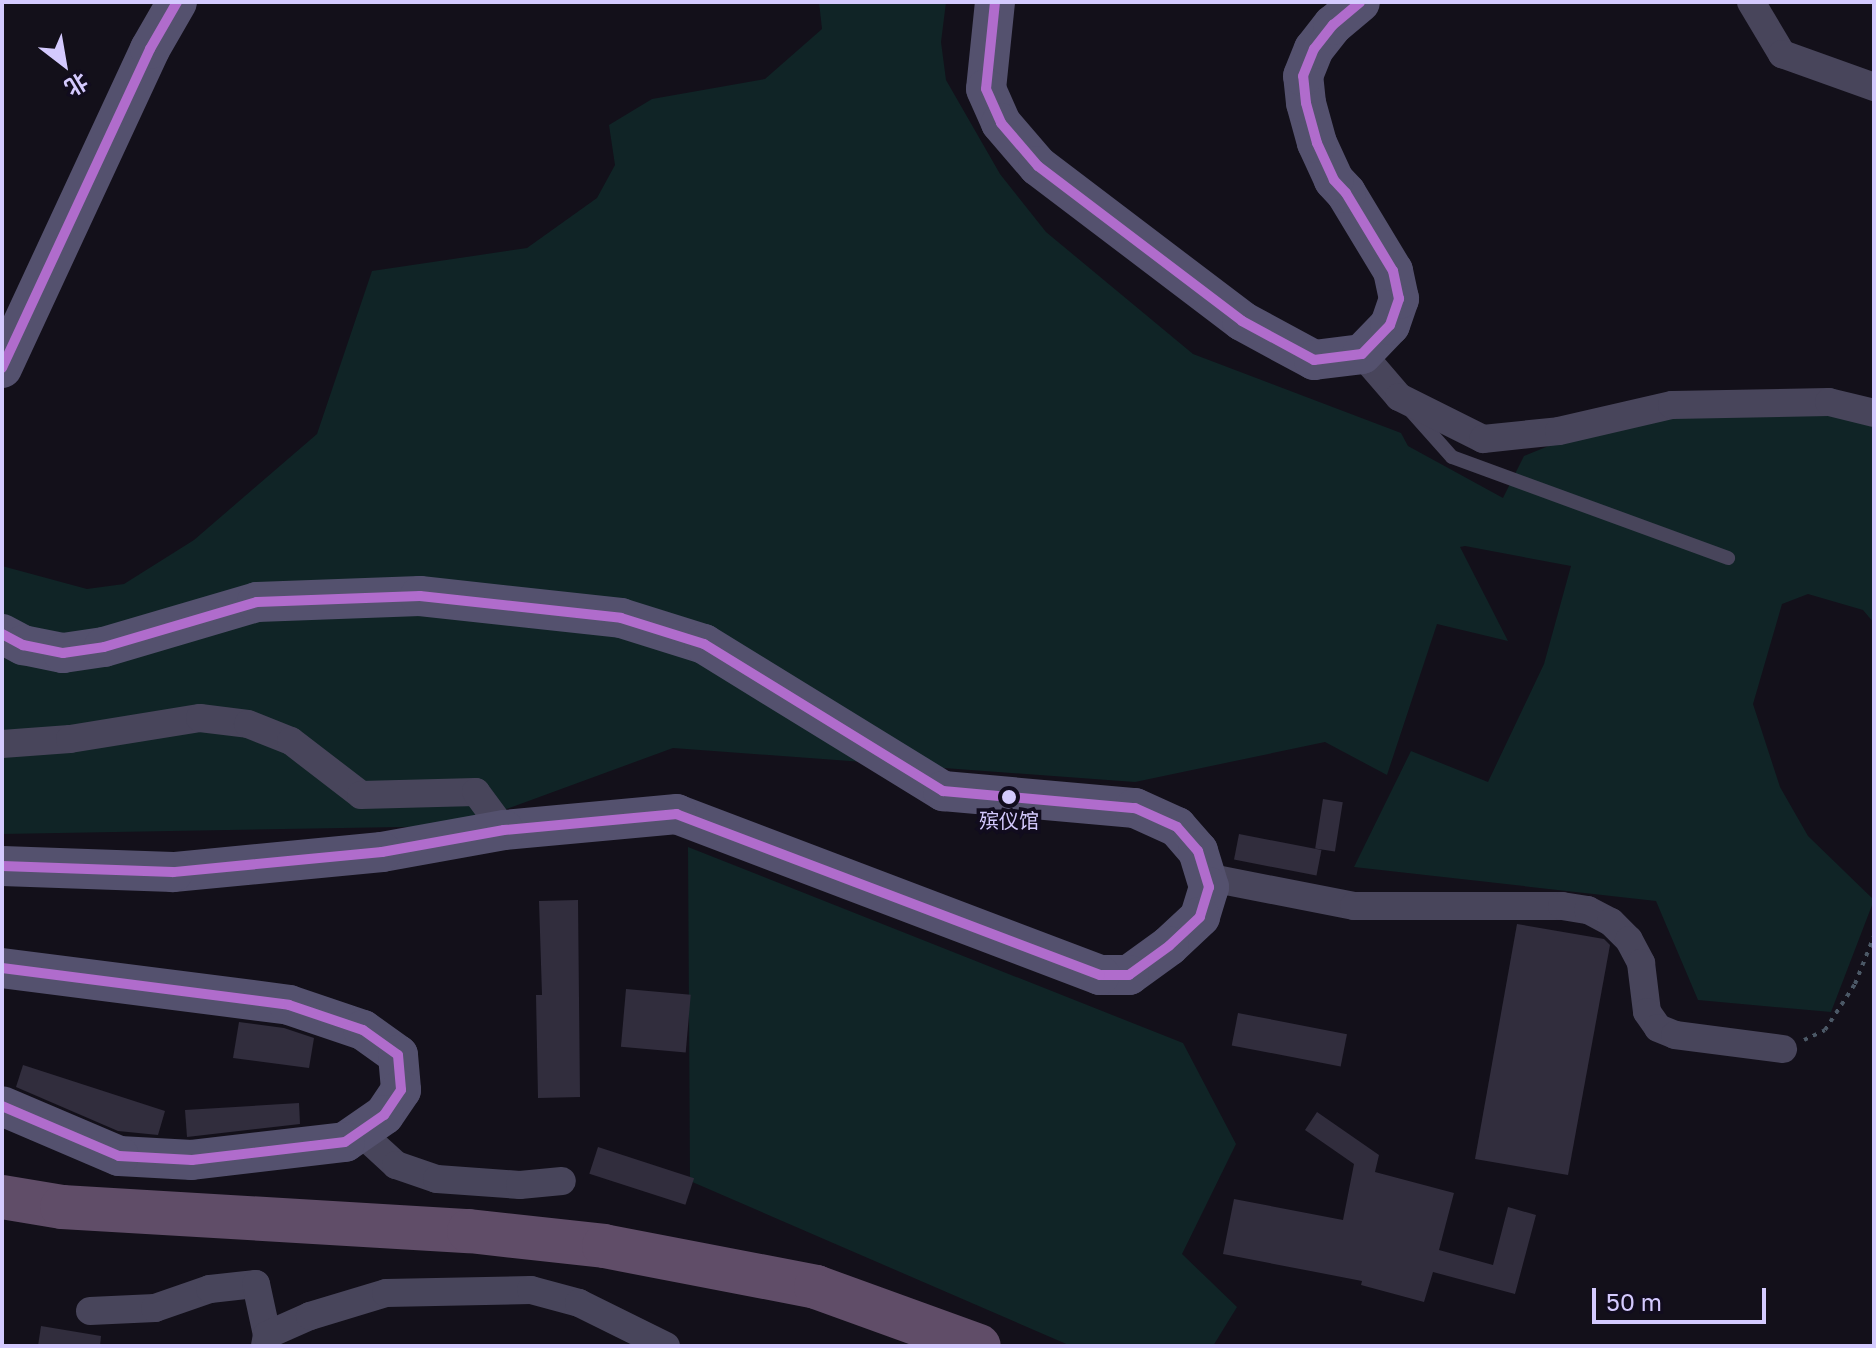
<!DOCTYPE html>
<meta charset="utf-8">
<style>
body{margin:0}
#map{position:relative;width:1876px;height:1348px;overflow:hidden;background:#13101a;font-family:"Golos Text","Noto Sans SC",sans-serif}
div>[style]{position:absolute}
.green>*{inset:0;background:#102426}
.building>*{inset:0;background:#312d3d;transform-origin:0 0}
.path>*{height:4px;margin-top:-2px;transform-origin:0;background:repeating-linear-gradient(90deg,#4b5866 0 4px,transparent 0 10px)}
.service>*{height:14px;margin:-7px;padding:0 7px;transform-origin:7px;border-radius:7px;background:#48455b}
.minor>*{height:28px;margin:-14px;padding:0 14px;transform-origin:14px;border-radius:14px;background:#48455b}
.secondary>*{height:40px;margin:-20px;padding:0 20px;transform-origin:20px;border-radius:20px;background:#54516e}
.trunk>*{height:44px;margin:-22px;padding:0 22px;transform-origin:22px;border-radius:22px;background:#604d68}
.bus-1>*{height:10px;margin:-5px;padding:0 5px;transform-origin:5px;border-radius:5px;background:#b06ccc}
.dots>*{width:22px;height:22px;translate:-50% -50%;box-sizing:border-box;border:4px solid #110c1e;border-radius:50%}
span{translate:-50% -50%;white-space:nowrap;text-align:center;line-height:1.15;-webkit-text-stroke:7px #110c1e;paint-order:stroke}
.bus-label{font-size:20px;color:#d4cafe}
.frame{position:absolute;inset:0;border:4px solid #d4cafe;pointer-events:none}
.north{position:absolute;left:24px;top:24px;width:80px;height:80px;-webkit-text-stroke:6px #110c1e;paint-order:stroke;rotate:149deg;font-size:22px;font-weight:700;line-height:32px;text-align:center;color:#d4cafe}
.north::after{content:'';display:block;margin:auto;width:28px;height:36px;background:#d4cafe;clip-path:polygon(50% 0,100% 100%,50% 72%,0 100%)}
.scale{position:absolute;left:1592px;top:1288px;width:174px;height:36px;box-sizing:border-box;border:4px solid #d4cafe;border-top:0;padding-left:10px;font-size:24px;line-height:28px;white-space:nowrap;color:#d4cafe;-webkit-text-stroke:6px #110c1e;paint-order:stroke}
</style>
<div id="map">
<div class="green">
<i style="clip-path:polygon(819px 2px,946px 2px,941px 42px,946px 80px,1000px 174px,1046px 232px,1193px 354px,1401px 433px,1408px 446px,1503px 498px,1524px 456px,1622px 416px,1674px 406px,1874px 418px,1874px 623px,1863px 610px,1808px 594px,1782px 604px,1753px 704px,1780px 787px,1808px 836px,1874px 900px,1831px 1012px,1698px 1000px,1656px 901px,1354px 867px,1411px 751px,1488px 782px,1544px 664px,1571px 566px,1465px 546px,1460px 547px,1508px 641px,1437px 624px,1387px 775px,1325px 742px,1135px 782px,673px 748px,460px 826px,2px 834px,2px 566px,87px 589px,124px 584px,194px 540px,317px 434px,372px 271px,527px 248px,597px 198px,615px 165px,609px 125px,652px 99px,765px 79px,822px 29px)"></i>
<i style="clip-path:polygon(688px 847px,1183px 1043px,1236px 1144px,1182px 1254px,1237px 1307px,1213px 1346px,1071px 1346px,690px 1181px)"></i>
</div>
<div class="building">
<i style="left:1323px;top:799px;width:20px;height:50px;rotate:9deg"></i>
<i style="left:1239px;top:834px;width:84px;height:26px;rotate:11deg"></i>
<i style="clip-path:polygon(578px 900px,580px 1097px,538px 1098px,536px 995px,542px 995px,539px 901px)"></i>
<i style="clip-path:polygon(1517px 924px,1604px 939px,1610px 945px,1568px 1175px,1475px 1159px)"></i>
<i style="left:626px;top:989px;width:65px;height:58px;rotate:5deg"></i>
<i style="left:1238px;top:1013px;width:111px;height:33px;rotate:11deg"></i>
<i style="clip-path:polygon(239px 1022px,284px 1028px,314px 1038px,309px 1068px,233px 1058px)"></i>
<i style="clip-path:polygon(23px 1065px,165px 1111px,158px 1135px,118px 1131px,16px 1087px)"></i>
<i style="clip-path:polygon(299px 1103px,300px 1124px,187px 1137px,185px 1110px)"></i>
<i style="clip-path:polygon(1317px 1112px,1379px 1155px,1375px 1172px,1454px 1193px,1439px 1250px,1493px 1265px,1508px 1207px,1536px 1215px,1515px 1294px,1433px 1272px,1424px 1302px,1361px 1285px,1362px 1281px,1223px 1254px,1234px 1199px,1343px 1220px,1354px 1164px,1305px 1130px)"></i>
<i style="left:598px;top:1147px;width:101px;height:28px;rotate:18deg"></i>
<i style="clip-path:polygon(41px 1326px,101px 1336px,100px 1346px,38px 1346px)"></i>
</div>
<div class="path">
<i style="left:1804px;top:1040px;width:23px;rotate:-25deg"></i>
<i style="left:1825px;top:1030px;width:55px;rotate:-56.9deg"></i>
<i style="left:1855px;top:984px;width:52px;rotate:-68.4deg"></i>
</div>
<div class="service">
<i style="left:1412px;top:412px;width:60px;rotate:48.4deg"></i>
<i style="left:1452px;top:457px;width:294px;rotate:20.1deg"></i>
</div>
<div class="minor">
<i style="left:1751px;top:2px;width:61px;rotate:59.2deg"></i>
<i style="left:1782px;top:54px;width:98px;rotate:19.7deg"></i>
<i style="left:1362px;top:354px;width:57px;rotate:49.3deg"></i>
<i style="left:1399px;top:397px;width:94px;rotate:26.6deg"></i>
<i style="left:1483px;top:439px;width:76px;rotate:-6deg"></i>
<i style="left:1559px;top:431px;width:116px;rotate:-13deg"></i>
<i style="left:1672px;top:405px;width:157px;rotate:-1.1deg"></i>
<i style="left:1829px;top:402px;width:46px;rotate:13.7deg"></i>
<i style="left:2px;top:744px;width:68px;rotate:-4.2deg"></i>
<i style="left:70px;top:739px;width:132px;rotate:-9.2deg"></i>
<i style="left:200px;top:718px;width:48px;rotate:7.1deg"></i>
<i style="left:248px;top:724px;width:46px;rotate:21.6deg"></i>
<i style="left:291px;top:741px;width:88px;rotate:37.6deg"></i>
<i style="left:361px;top:795px;width:115px;rotate:-1.5deg"></i>
<i style="left:476px;top:792px;width:47px;rotate:53.6deg"></i>
<i style="left:1206px;top:877px;width:151px;rotate:11.1deg"></i>
<i style="left:1354px;top:906px;width:208px"></i>
<i style="left:1562px;top:906px;width:26px;rotate:9deg"></i>
<i style="left:1588px;top:910px;width:26px;rotate:28deg"></i>
<i style="left:1611px;top:922px;width:25px;rotate:45deg"></i>
<i style="left:1629px;top:940px;width:26px;rotate:62deg"></i>
<i style="left:1641px;top:963px;width:49px;rotate:83deg"></i>
<i style="left:1647px;top:1012px;width:19px;rotate:55deg"></i>
<i style="left:1658px;top:1028px;width:18px;rotate:22deg"></i>
<i style="left:1675px;top:1035px;width:109px;rotate:7.4deg"></i>
<i style="left:360px;top:1132px;width:49px;rotate:42.5deg"></i>
<i style="left:396px;top:1165px;width:43px;rotate:18.9deg"></i>
<i style="left:437px;top:1179px;width:83px;rotate:4.1deg"></i>
<i style="left:520px;top:1185px;width:42px;rotate:-5.4deg"></i>
<i style="left:90px;top:1311px;width:65px;rotate:-2.6deg"></i>
<i style="left:155px;top:1308px;width:58px;rotate:-19.1deg"></i>
<i style="left:210px;top:1289px;width:46px;rotate:-6.2deg"></i>
<i style="left:256px;top:1284px;width:52px;rotate:77.8deg"></i>
<i style="left:265px;top:1346px;width:11px;rotate:-80deg"></i>
<i style="left:267px;top:1335px;width:47px;rotate:-23.8deg"></i>
<i style="left:310px;top:1316px;width:79px;rotate:-16.8deg"></i>
<i style="left:386px;top:1293px;width:145px;rotate:-1.2deg"></i>
<i style="left:531px;top:1290px;width:50px;rotate:15.2deg"></i>
<i style="left:579px;top:1303px;width:97px;rotate:26.3deg"></i>
</div>
<div class="secondary">
<i style="left:995px;top:2px;width:87px;rotate:95.9deg"></i>
<i style="left:986px;top:89px;width:37px;rotate:66deg"></i>
<i style="left:1001px;top:123px;width:57px;rotate:49.3deg"></i>
<i style="left:1038px;top:166px;width:256px;rotate:37.2deg"></i>
<i style="left:1242px;top:321px;width:82px;rotate:28.4deg"></i>
<i style="left:1314px;top:360px;width:48px;rotate:-7.1deg"></i>
<i style="left:1362px;top:354px;width:40px;rotate:-46deg"></i>
<i style="left:1390px;top:325px;width:28px;rotate:-71deg"></i>
<i style="left:1399px;top:299px;width:29px;rotate:-102deg"></i>
<i style="left:1393px;top:271px;width:91px;rotate:-121.1deg"></i>
<i style="left:1346px;top:193px;width:18px;rotate:-133deg"></i>
<i style="left:1334px;top:180px;width:41px;rotate:-114.7deg"></i>
<i style="left:1317px;top:143px;width:41px;rotate:-105.4deg"></i>
<i style="left:1306px;top:103px;width:27px;rotate:-96deg"></i>
<i style="left:1303px;top:76px;width:29px;rotate:-68deg"></i>
<i style="left:1314px;top:49px;width:31px;rotate:-52deg"></i>
<i style="left:1333px;top:25px;width:35px;rotate:-40deg"></i>
<i style="left:2px;top:368px;width:352px;rotate:-65.1deg"></i>
<i style="left:150px;top:49px;width:54px;rotate:-60.1deg"></i>
<i style="left:2px;top:634px;width:24px;rotate:28deg"></i>
<i style="left:23px;top:645px;width:41px;rotate:11.3deg"></i>
<i style="left:63px;top:653px;width:41px;rotate:-8.3deg"></i>
<i style="left:104px;top:647px;width:159px;rotate:-16.4deg"></i>
<i style="left:257px;top:602px;width:163px;rotate:-2.1deg"></i>
<i style="left:420px;top:596px;width:202px;rotate:6.2deg"></i>
<i style="left:621px;top:618px;width:87px;rotate:17.4deg"></i>
<i style="left:704px;top:644px;width:281px;rotate:31.6deg"></i>
<i style="left:943px;top:791px;width:193px;rotate:5.1deg"></i>
<i style="left:1135px;top:808px;width:46px;rotate:24.3deg"></i>
<i style="left:1177px;top:827px;width:32px;rotate:49deg"></i>
<i style="left:1198px;top:851px;width:38px;rotate:73deg"></i>
<i style="left:1209px;top:887px;width:31px;rotate:107deg"></i>
<i style="left:1200px;top:917px;width:42px;rotate:136.9deg"></i>
<i style="left:1169px;top:946px;width:49px;rotate:144.1deg"></i>
<i style="left:1129px;top:975px;width:29px;rotate:180deg"></i>
<i style="left:1100px;top:975px;width:453px;rotate:-159.2deg"></i>
<i style="left:677px;top:814px;width:174px;rotate:174.7deg"></i>
<i style="left:504px;top:830px;width:124px;rotate:169.8deg"></i>
<i style="left:382px;top:852px;width:210px;rotate:174.5deg"></i>
<i style="left:173px;top:872px;width:171px;rotate:-178deg"></i>
<i style="left:2px;top:968px;width:289px;rotate:7.3deg"></i>
<i style="left:289px;top:1005px;width:78px;rotate:18.7deg"></i>
<i style="left:363px;top:1030px;width:43px;rotate:35.5deg"></i>
<i style="left:398px;top:1055px;width:35px;rotate:85deg"></i>
<i style="left:401px;top:1090px;width:30px;rotate:124deg"></i>
<i style="left:384px;top:1115px;width:47px;rotate:145.3deg"></i>
<i style="left:345px;top:1142px;width:154px;rotate:173.3deg"></i>
<i style="left:192px;top:1160px;width:73px;rotate:-176.9deg"></i>
<i style="left:119px;top:1156px;width:127px;rotate:-156.9deg"></i>
</div>
<div class="trunk">
<i style="left:2px;top:1197px;width:61px;rotate:9.5deg"></i>
<i style="left:62px;top:1207px;width:408px;rotate:3.4deg"></i>
<i style="left:469px;top:1231px;width:136px;rotate:6.3deg"></i>
<i style="left:604px;top:1246px;width:216px;rotate:10.9deg"></i>
<i style="left:816px;top:1287px;width:173px;rotate:19.9deg"></i>
</div>
<div class="bus-1">
<i style="left:995px;top:2px;width:87px;rotate:95.9deg"></i>
<i style="left:986px;top:89px;width:37px;rotate:66deg"></i>
<i style="left:1001px;top:123px;width:57px;rotate:49.3deg"></i>
<i style="left:1038px;top:166px;width:256px;rotate:37.2deg"></i>
<i style="left:1242px;top:321px;width:82px;rotate:28.4deg"></i>
<i style="left:1314px;top:360px;width:48px;rotate:-7.1deg"></i>
<i style="left:1362px;top:354px;width:40px;rotate:-46deg"></i>
<i style="left:1390px;top:325px;width:28px;rotate:-71deg"></i>
<i style="left:1399px;top:299px;width:29px;rotate:-102deg"></i>
<i style="left:1393px;top:271px;width:91px;rotate:-121.1deg"></i>
<i style="left:1346px;top:193px;width:18px;rotate:-133deg"></i>
<i style="left:1334px;top:180px;width:41px;rotate:-114.7deg"></i>
<i style="left:1317px;top:143px;width:41px;rotate:-105.4deg"></i>
<i style="left:1306px;top:103px;width:27px;rotate:-96deg"></i>
<i style="left:1303px;top:76px;width:29px;rotate:-68deg"></i>
<i style="left:1314px;top:49px;width:31px;rotate:-52deg"></i>
<i style="left:1333px;top:25px;width:35px;rotate:-40deg"></i>
<i style="left:2px;top:368px;width:352px;rotate:-65.1deg"></i>
<i style="left:150px;top:49px;width:54px;rotate:-60.1deg"></i>
<i style="left:2px;top:634px;width:24px;rotate:28deg"></i>
<i style="left:23px;top:645px;width:41px;rotate:11.3deg"></i>
<i style="left:63px;top:653px;width:41px;rotate:-8.3deg"></i>
<i style="left:104px;top:647px;width:159px;rotate:-16.4deg"></i>
<i style="left:257px;top:602px;width:163px;rotate:-2.1deg"></i>
<i style="left:420px;top:596px;width:202px;rotate:6.2deg"></i>
<i style="left:621px;top:618px;width:87px;rotate:17.4deg"></i>
<i style="left:704px;top:644px;width:281px;rotate:31.6deg"></i>
<i style="left:943px;top:791px;width:193px;rotate:5.1deg"></i>
<i style="left:1135px;top:808px;width:46px;rotate:24.3deg"></i>
<i style="left:1177px;top:827px;width:32px;rotate:49deg"></i>
<i style="left:1198px;top:851px;width:38px;rotate:73deg"></i>
<i style="left:1209px;top:887px;width:31px;rotate:107deg"></i>
<i style="left:1200px;top:917px;width:42px;rotate:136.9deg"></i>
<i style="left:1169px;top:946px;width:49px;rotate:144.1deg"></i>
<i style="left:1129px;top:975px;width:29px;rotate:180deg"></i>
<i style="left:1100px;top:975px;width:453px;rotate:-159.2deg"></i>
<i style="left:677px;top:814px;width:174px;rotate:174.7deg"></i>
<i style="left:504px;top:830px;width:124px;rotate:169.8deg"></i>
<i style="left:382px;top:852px;width:210px;rotate:174.5deg"></i>
<i style="left:173px;top:872px;width:171px;rotate:-178deg"></i>
<i style="left:2px;top:968px;width:289px;rotate:7.3deg"></i>
<i style="left:289px;top:1005px;width:78px;rotate:18.7deg"></i>
<i style="left:363px;top:1030px;width:43px;rotate:35.5deg"></i>
<i style="left:398px;top:1055px;width:35px;rotate:85deg"></i>
<i style="left:401px;top:1090px;width:30px;rotate:124deg"></i>
<i style="left:384px;top:1115px;width:47px;rotate:145.3deg"></i>
<i style="left:345px;top:1142px;width:154px;rotate:173.3deg"></i>
<i style="left:192px;top:1160px;width:73px;rotate:-176.9deg"></i>
<i style="left:119px;top:1156px;width:127px;rotate:-156.9deg"></i>
</div>
<div class="dots">
<i style="left:1009px;top:797px;background:#d4cafe"></i>
</div>
<div class="bus-label">
<span style="left:1009px;top:820px">殡仪馆</span>
</div>
<div class="frame"></div>
<div class="north">北</div>
<div class="scale">50 m</div>
</div>
